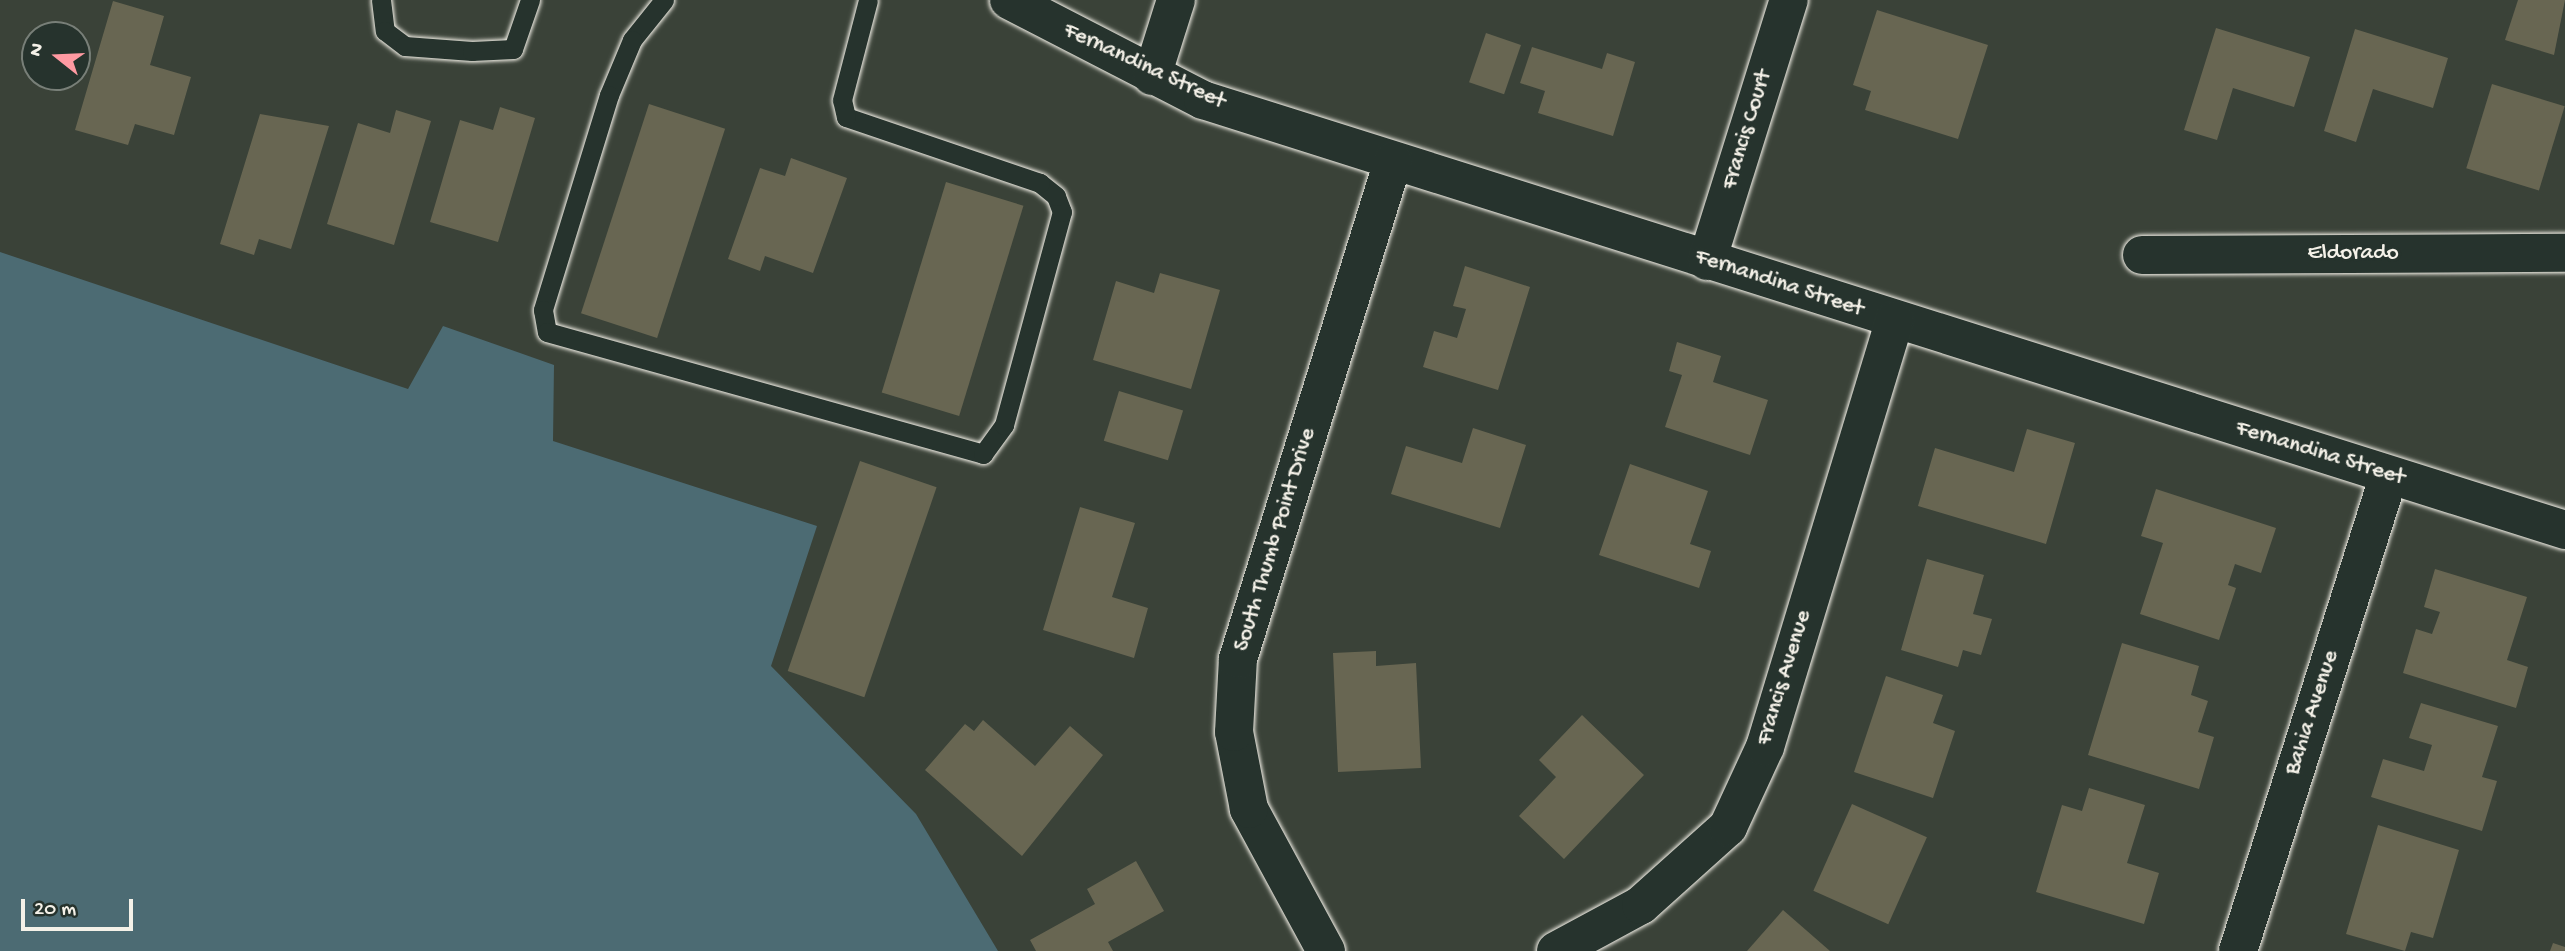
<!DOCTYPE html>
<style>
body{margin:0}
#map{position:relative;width:2565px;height:951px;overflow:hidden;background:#3a4238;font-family:"Gochi Hand",sans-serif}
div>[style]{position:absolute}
.water>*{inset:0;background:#4c6b73}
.building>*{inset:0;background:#686652;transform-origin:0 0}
.roads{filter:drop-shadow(0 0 2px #f4f1e8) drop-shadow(0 0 2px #f4f1e8)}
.lane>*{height:19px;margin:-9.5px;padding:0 9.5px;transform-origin:9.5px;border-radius:9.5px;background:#26332d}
.street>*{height:38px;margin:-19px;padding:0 19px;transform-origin:19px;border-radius:19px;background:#26332d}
span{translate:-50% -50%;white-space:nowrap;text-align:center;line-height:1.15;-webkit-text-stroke:6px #26332d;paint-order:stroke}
.street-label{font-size:23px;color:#f4f1e8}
.north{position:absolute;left:21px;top:21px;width:70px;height:70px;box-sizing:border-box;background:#26332d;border:2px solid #787f78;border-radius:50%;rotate:288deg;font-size:19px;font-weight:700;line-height:28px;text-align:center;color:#f4f1e8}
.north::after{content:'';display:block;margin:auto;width:24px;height:32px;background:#ff9aa2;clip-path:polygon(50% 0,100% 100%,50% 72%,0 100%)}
.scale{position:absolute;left:21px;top:899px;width:112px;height:32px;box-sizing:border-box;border:4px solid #f4f1e8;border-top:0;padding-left:9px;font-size:21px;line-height:24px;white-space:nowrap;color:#f4f1e8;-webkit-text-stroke:5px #26332d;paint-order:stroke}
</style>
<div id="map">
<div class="water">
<i style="clip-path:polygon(0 252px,408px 389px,443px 326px,554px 365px,553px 441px,817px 526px,771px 666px,916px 814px,998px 951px,0 951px)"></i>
</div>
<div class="building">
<i style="clip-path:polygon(2518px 0,2565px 0,2554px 55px,2505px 40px)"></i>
<i style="clip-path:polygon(113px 1px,164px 16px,150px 65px,191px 77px,174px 135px,135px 124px,128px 145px,75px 130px)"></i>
<i style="clip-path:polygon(1877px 10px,1988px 45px,1958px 139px,1865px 110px,1871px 91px,1853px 85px)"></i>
<i style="clip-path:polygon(2216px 28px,2310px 57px,2294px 107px,2233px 88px,2217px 140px,2184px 130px)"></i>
<i style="clip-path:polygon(2355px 29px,2448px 58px,2433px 108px,2373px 89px,2356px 142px,2324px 131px)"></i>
<i style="left:1486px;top:33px;width:37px;height:52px;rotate:19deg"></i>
<i style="clip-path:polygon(1532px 47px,1602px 69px,1607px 53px,1635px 62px,1613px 136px,1538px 113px,1545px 91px,1520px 83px)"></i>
<i style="left:2492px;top:84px;width:76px;height:88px;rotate:17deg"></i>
<i style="left:649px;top:104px;width:80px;height:220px;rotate:18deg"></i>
<i style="clip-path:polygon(500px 107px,535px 118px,498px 242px,430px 222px,460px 120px,493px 130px)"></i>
<i style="clip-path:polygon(396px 110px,431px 121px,394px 245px,327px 224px,358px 123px,390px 133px)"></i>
<i style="clip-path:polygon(260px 114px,329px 126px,291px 249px,259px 239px,254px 255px,220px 244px)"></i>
<i style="clip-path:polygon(791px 158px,847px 178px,813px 273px,765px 256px,760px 271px,728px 259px,760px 168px,785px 176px)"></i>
<i style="left:946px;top:182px;width:81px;height:220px;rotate:17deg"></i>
<i style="clip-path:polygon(1465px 266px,1530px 287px,1498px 390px,1423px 367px,1434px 331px,1457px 338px,1466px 309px,1453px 306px)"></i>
<i style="clip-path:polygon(1160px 273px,1220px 290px,1191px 389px,1093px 360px,1116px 281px,1154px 293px)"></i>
<i style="clip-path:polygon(1677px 342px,1721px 356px,1713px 382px,1768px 400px,1750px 455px,1665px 427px,1682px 375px,1669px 371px)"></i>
<i style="left:1119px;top:391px;width:67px;height:52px;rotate:17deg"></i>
<i style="clip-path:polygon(1473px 428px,1526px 445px,1500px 528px,1391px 494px,1406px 446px,1462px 463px)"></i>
<i style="clip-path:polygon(2027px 429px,2075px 443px,2046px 544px,1918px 506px,1935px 448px,2014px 472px)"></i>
<i style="left:860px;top:461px;width:81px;height:222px;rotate:19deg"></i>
<i style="clip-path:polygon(1630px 464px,1708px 491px,1690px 544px,1711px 551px,1699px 588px,1599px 555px)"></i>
<i style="clip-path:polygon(2156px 489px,2276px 528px,2261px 573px,2235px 564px,2228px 585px,2236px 588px,2219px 640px,2140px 614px,2163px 543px,2141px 536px)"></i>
<i style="clip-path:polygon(1080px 507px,1135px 523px,1112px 597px,1148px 608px,1134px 658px,1043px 630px)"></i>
<i style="clip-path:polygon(1927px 559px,1984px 575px,1973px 614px,1992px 619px,1981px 655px,1963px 650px,1958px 667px,1901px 650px)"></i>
<i style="clip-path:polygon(2435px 569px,2527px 597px,2507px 660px,2528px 667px,2516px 708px,2403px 673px,2416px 629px,2432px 634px,2440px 612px,2424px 607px)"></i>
<i style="clip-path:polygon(2122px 643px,2199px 666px,2191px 695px,2208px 701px,2198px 732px,2214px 737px,2199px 789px,2088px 755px)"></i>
<i style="clip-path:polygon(1376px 651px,1376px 666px,1416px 663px,1421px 768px,1338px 772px,1333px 653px)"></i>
<i style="clip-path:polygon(1886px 676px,1943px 695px,1933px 723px,1955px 731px,1933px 798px,1854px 772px)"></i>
<i style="clip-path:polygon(2421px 703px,2498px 726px,2482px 777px,2497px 781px,2482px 831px,2371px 797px,2383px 759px,2424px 771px,2432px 745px,2409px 738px)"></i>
<i style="clip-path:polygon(1582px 715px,1644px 775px,1564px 859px,1519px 816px,1556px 777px,1539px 760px)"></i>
<i style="clip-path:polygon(983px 720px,1035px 766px,1070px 726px,1103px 755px,1022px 856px,925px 770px,965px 724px,974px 731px)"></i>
<i style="clip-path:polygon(2089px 788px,2145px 805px,2127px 863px,2159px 873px,2144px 924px,2036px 892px,2062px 805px,2082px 811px)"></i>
<i style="left:1852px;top:804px;width:82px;height:95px;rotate:24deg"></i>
<i style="clip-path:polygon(2378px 825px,2459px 850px,2433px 938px,2411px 932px,2405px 951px,2346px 934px)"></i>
<i style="clip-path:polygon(1136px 861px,1164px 911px,1108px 942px,1113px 951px,1036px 951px,1030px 940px,1095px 904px,1087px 889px)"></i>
<i style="clip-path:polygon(1783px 910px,1830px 951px,1747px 951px)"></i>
<i style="clip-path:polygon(2553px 943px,2565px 947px,2565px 951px,2550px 951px)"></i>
</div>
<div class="roads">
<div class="lane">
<i style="left:381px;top:0;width:31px;rotate:83deg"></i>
<i style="left:385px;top:31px;width:25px;rotate:37deg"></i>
<i style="left:405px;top:46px;width:67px;rotate:4.3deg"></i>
<i style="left:472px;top:51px;width:41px;rotate:-2.8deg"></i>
<i style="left:513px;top:49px;width:52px;rotate:-70.9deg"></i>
<i style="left:664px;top:0;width:51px;rotate:128.7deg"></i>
<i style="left:632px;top:40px;width:60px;rotate:112.7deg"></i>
<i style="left:609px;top:95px;width:225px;rotate:107.1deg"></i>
<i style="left:543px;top:310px;width:22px;rotate:80deg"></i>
<i style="left:547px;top:332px;width:453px;rotate:15.6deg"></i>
<i style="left:983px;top:454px;width:36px;rotate:-54deg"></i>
<i style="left:1004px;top:425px;width:221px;rotate:-74.8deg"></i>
<i style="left:1062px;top:212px;width:17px;rotate:-111deg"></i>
<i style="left:1056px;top:196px;width:21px;rotate:-141deg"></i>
<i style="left:1040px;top:183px;width:205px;rotate:-161.2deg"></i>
<i style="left:846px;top:117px;width:17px;rotate:-103deg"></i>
<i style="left:842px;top:100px;width:103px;rotate:-75.4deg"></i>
</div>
<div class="street">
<i style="left:1009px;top:0;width:218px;rotate:27.3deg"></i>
<i style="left:1203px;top:100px;width:1428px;rotate:17.52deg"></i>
<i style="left:1152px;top:76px;width:80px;rotate:-72.5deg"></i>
<i style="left:2142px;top:255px;width:423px;rotate:-0.3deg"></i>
<i style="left:1707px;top:261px;width:274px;rotate:-72.6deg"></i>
<i style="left:1326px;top:951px;width:162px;rotate:-118.5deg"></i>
<i style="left:1249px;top:809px;width:78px;rotate:-101deg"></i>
<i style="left:1234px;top:732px;width:73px;rotate:-86.9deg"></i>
<i style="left:1238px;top:659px;width:522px;rotate:-72.71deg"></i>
<i style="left:1556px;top:951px;width:97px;rotate:-28.4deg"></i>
<i style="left:1641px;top:905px;width:117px;rotate:-41.9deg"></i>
<i style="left:1728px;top:827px;width:88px;rotate:-65.2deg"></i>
<i style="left:1765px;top:747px;width:446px;rotate:-73.1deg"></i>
<i style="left:2238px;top:951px;width:498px;rotate:-72.4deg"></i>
</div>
</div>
<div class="street-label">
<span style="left:1144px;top:67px;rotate:25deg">Fernandina Street</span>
<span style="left:1748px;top:130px;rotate:-73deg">Francis Court</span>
<span style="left:2353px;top:254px">Eldorado</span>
<span style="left:1779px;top:284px;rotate:18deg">Fernandina Street</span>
<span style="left:2320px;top:454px;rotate:17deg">Fernandina Street</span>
<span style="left:1276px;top:540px;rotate:-73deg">South Thumb Point Drive</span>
<span style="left:1785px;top:678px;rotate:-73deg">Francis Avenue</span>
<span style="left:2313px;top:713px;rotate:-72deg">Bahia Avenue</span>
</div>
<div class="north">N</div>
<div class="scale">20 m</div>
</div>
